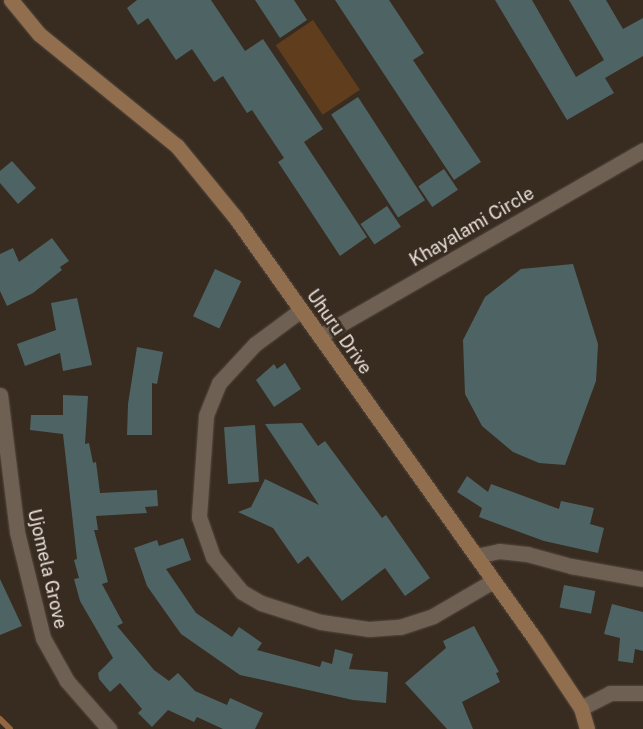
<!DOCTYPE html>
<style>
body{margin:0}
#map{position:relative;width:643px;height:729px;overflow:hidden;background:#382b20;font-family:"Public Sans",sans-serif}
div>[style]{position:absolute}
.green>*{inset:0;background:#603d1c;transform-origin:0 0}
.stream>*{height:6px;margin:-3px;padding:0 3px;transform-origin:3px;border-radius:3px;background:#95673e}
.building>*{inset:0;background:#4e6464;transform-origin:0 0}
.roads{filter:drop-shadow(0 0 1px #54493f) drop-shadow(0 0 1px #54493f)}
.street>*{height:15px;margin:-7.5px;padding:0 7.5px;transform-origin:7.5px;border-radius:7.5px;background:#6f6054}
.secondary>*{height:15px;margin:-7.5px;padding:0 7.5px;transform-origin:7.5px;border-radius:7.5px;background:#916e4d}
span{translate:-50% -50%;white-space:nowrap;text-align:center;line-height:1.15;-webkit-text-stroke:5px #382b20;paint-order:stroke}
.street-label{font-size:18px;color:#e9e1da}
</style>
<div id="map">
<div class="green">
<i style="left:313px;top:20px;width:84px;height:45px;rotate:56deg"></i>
</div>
<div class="stream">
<i style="left:0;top:719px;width:14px;rotate:45deg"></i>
</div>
<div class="building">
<i style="clip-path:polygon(137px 0,211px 0,245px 51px,263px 39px,323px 129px,304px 142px,367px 237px,340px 256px,278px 162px,284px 158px,252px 110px,247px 113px,223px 76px,214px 82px,192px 49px,176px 60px,148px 18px,138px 25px,127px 8px)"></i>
<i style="clip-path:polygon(255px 0,294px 0,307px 20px,280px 38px)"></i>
<i style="clip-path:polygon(335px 0,389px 0,424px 53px,413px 60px,481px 162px,454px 180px)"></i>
<i style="clip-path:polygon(495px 0,532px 0,576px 77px,604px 60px,569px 0,606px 0,623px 29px,643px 18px,643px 56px,605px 78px,614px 93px,567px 120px)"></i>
<i style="left:358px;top:97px;width:123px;height:32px;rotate:57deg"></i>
<i style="clip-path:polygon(12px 161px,36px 188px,18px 204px,0 183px,0 171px)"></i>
<i style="left:444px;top:169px;width:25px;height:31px;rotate:56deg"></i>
<i style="left:387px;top:206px;width:25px;height:32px;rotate:56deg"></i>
<i style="clip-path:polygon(52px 238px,69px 261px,60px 267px,62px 270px,33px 293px,7px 306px,0 291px,0 254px,13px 248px,19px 262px)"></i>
<i style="clip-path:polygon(573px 264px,598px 344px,596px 381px,565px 465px,539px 463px,513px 452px,482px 426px,465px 394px,463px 340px,485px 297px,521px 269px)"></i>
<i style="left:215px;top:269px;width:29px;height:52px;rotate:25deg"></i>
<i style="clip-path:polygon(77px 298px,92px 365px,63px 371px,60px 353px,25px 366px,17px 344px,56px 330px,51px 303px)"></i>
<i style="clip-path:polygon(137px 347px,163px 352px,157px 384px,152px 383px,152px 435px,127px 435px,128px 404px)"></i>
<i style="clip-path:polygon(285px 363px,301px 389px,274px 407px,256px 380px,274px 364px,277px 369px)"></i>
<i style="clip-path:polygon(63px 395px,88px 396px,85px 444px,89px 443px,93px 463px,96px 462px,100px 493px,157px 490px,158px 506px,145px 507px,147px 513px,96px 516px,98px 530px,94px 530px,108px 582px,102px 584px,123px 623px,117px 626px,154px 670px,169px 681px,178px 673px,195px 691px,227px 705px,230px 698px,263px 713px,255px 729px,223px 729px,197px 717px,194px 722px,168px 710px,152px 727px,138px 713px,142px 709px,120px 683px,110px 692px,99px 679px,98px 673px,113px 658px,80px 601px,74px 579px,79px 578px,74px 560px,77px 559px,63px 434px,30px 430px,31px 415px,63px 415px)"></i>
<i style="clip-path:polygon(302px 423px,318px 446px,325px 441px,382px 518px,386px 515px,430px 578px,405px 596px,385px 568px,342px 601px,308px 556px,298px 564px,273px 528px,238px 512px,251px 507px,265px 479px,319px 505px,265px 424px)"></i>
<i style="left:255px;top:425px;width:57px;height:31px;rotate:86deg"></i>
<i style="clip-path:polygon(467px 476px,488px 492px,491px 484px,559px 509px,561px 501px,594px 508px,590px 524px,604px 528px,598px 553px,544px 541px,479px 517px,482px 508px,457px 492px)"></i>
<i style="clip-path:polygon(183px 538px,191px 560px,166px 569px,196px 613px,232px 637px,239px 627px,262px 643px,257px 650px,320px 667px,322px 661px,332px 664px,335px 649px,353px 654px,349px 669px,388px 672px,386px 703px,353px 700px,240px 675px,181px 634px,147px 586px,134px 548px,157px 540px,159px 546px)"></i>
<i style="clip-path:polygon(0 579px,22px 626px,0 635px)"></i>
<i style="left:564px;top:585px;width:32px;height:23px;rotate:11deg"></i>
<i style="clip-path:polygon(612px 604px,643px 612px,643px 651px,635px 649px,633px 663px,618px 661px,620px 638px,604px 634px)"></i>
<i style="clip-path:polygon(474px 626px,499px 672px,496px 673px,500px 682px,462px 702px,473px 729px,447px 729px,405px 683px,446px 648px,443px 641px)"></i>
</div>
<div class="roads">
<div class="street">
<i style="left:301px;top:310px;width:57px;rotate:143.5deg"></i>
<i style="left:255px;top:344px;width:53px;rotate:132.7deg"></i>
<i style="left:219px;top:383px;width:35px;rotate:112deg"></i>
<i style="left:206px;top:416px;width:101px;rotate:94deg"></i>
<i style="left:199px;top:517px;width:42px;rotate:70.7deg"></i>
<i style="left:213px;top:557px;width:45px;rotate:50.4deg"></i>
<i style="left:242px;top:592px;width:22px;rotate:30deg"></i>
<i style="left:261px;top:603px;width:63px;rotate:17.6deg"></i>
<i style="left:321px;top:622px;width:49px;rotate:8.3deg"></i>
<i style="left:369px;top:629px;width:31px;rotate:-4deg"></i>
<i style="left:400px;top:627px;width:35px;rotate:-18deg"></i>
<i style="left:433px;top:616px;width:69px;rotate:-30.3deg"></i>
<i style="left:320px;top:336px;width:373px;rotate:-29.9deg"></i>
<i style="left:0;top:395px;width:138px;rotate:82.9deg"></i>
<i style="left:17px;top:532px;width:109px;rotate:76.2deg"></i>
<i style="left:43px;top:638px;width:49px;rotate:60.8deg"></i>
<i style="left:67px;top:681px;width:64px;rotate:48.8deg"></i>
<i style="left:476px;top:556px;width:24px;rotate:-12deg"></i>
<i style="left:499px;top:551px;width:28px;rotate:6deg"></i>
<i style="left:527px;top:554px;width:46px;rotate:15.3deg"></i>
<i style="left:571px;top:566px;width:73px;rotate:10.2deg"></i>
<i style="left:581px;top:708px;width:33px;rotate:-27deg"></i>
<i style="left:610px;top:693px;width:33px"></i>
</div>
<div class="secondary">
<i style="left:11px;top:0;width:44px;rotate:50.5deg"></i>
<i style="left:39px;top:34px;width:178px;rotate:39.1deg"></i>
<i style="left:177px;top:146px;width:92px;rotate:50.8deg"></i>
<i style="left:235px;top:217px;width:518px;rotate:54.59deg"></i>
<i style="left:535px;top:639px;width:83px;rotate:56.3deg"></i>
<i style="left:581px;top:708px;width:22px;rotate:74deg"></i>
</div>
</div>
<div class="street-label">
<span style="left:472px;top:227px;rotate:-30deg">Khayalami Circle</span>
<span style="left:339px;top:332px;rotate:55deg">Uhuru Drive</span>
<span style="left:47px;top:569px;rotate:77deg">Ujomela Grove</span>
</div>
</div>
